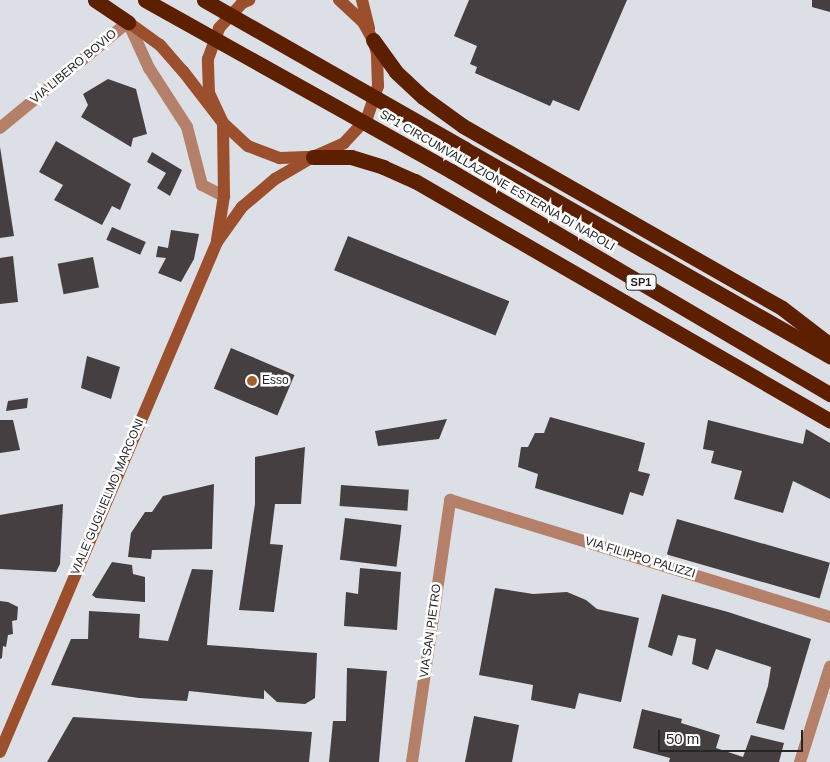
<!DOCTYPE html>
<style>
body{margin:0}
#map{position:relative;width:830px;height:762px;overflow:hidden;background:#dcdfe5;font-family:Helvetica,sans-serif}
div>[style]{position:absolute}
.building>*{inset:0;background:#453f41;transform-origin:0 0}
.street>*{height:12px;margin:-6px;padding:0 6px;transform-origin:6px;border-radius:6px;background:#b58069}
.secondary>*{height:12px;margin:-6px;padding:0 6px;transform-origin:6px;border-radius:6px;background:#9b4f2d}
.highway>*{height:15px;margin:-7.5px;padding:0 7.5px;transform-origin:7.5px;border-radius:7.5px;background:#5c1f00}
.highway-bridge>*{height:15px;margin:-7.5px;padding:0 7.5px;transform-origin:7.5px;border-radius:7.5px;background:#5c1f00}
.dots>*{width:14px;height:14px;translate:-50% -50%;box-sizing:border-box;border:2px solid #fff;border-radius:50%}
span{translate:-50% -50%;white-space:nowrap;text-align:center;line-height:1.15;-webkit-text-stroke:5px #fff;paint-order:stroke}
.shield-label span{padding:1px 4px;background:#fff;border:1px solid;border-radius:4px;-webkit-text-stroke-width:0}
.shield-label{font-size:11px;color:#252628;font-weight:700}
.street-label{font-size:12px;color:#252628}
.poi-label{font-size:12px;color:#252628}
.left{translate:0 -50%;text-align:left}
.scale{position:absolute;left:658px;top:730px;width:145px;height:22px;box-sizing:border-box;border:2px solid #252628;border-top:0;padding-left:6px;font-size:15px;line-height:18px;white-space:nowrap;color:#252628;-webkit-text-stroke:4px #fff;paint-order:stroke}
</style>
<div id="map">
<div class="building">
<i style="clip-path:polygon(469px 0,627px 0,579px 111px,553px 100px,550px 106px,475px 73px,477px 67px,470px 64px,477px 46px,454px 36px)"></i>
<i style="clip-path:polygon(812px 0,830px 0,830px 12px,812px 7px)"></i>
<i style="clip-path:polygon(108px 79px,136px 89px,147px 134px,133px 138px,131px 147px,81px 117px,88px 105px,83px 94px)"></i>
<i style="clip-path:polygon(56px 141px,131px 184px,120px 210px,112px 206px,102px 225px,54px 200px,63px 185px,39px 172px)"></i>
<i style="clip-path:polygon(0 147px,14px 236px,0 238px)"></i>
<i style="clip-path:polygon(152px 152px,182px 170px,170px 196px,157px 188px,166px 173px,147px 162px)"></i>
<i style="left:112px;top:227px;width:37px;height:14px;rotate:24deg"></i>
<i style="clip-path:polygon(171px 230px,199px 234px,194px 259px,181px 282px,158px 273px,166px 258px,156px 257px,158px 246px,168px 248px)"></i>
<i style="left:348px;top:236px;width:174px;height:37px;rotate:22deg"></i>
<i style="clip-path:polygon(13px 256px,18px 302px,0 304px,0 258px)"></i>
<i style="left:93px;top:257px;width:31px;height:36px;rotate:79deg"></i>
<i style="left:231px;top:348px;width:69px;height:44px;rotate:23deg"></i>
<i style="clip-path:polygon(87px 356px,120px 367px,111px 399px,81px 388px)"></i>
<i style="clip-path:polygon(28px 398px,27px 408px,6px 411px,8px 401px)"></i>
<i style="clip-path:polygon(550px 417px,645px 443px,638px 471px,650px 474px,643px 496px,630px 492px,623px 515px,535px 488px,538px 474px,518px 467px,521px 447px,528px 447px,535px 433px,544px 433px)"></i>
<i style="clip-path:polygon(447px 419px,439px 439px,378px 446px,375px 431px)"></i>
<i style="clip-path:polygon(0 420px,13px 420px,20px 450px,0 453px)"></i>
<i style="clip-path:polygon(708px 420px,803px 444px,806px 429px,830px 443px,830px 499px,793px 481px,783px 513px,734px 499px,742px 471px,711px 463px,714px 451px,703px 449px)"></i>
<i style="clip-path:polygon(305px 447px,301px 504px,275px 504px,270px 544px,283px 545px,274px 612px,239px 610px,255px 504px,255px 457px)"></i>
<i style="clip-path:polygon(214px 484px,212px 549px,152px 550px,151px 559px,128px 557px,131px 533px,145px 512px,152px 512px,163px 496px)"></i>
<i style="left:341px;top:485px;width:68px;height:21px;rotate:4deg"></i>
<i style="clip-path:polygon(63px 504px,60px 564px,56px 572px,0 569px,0 515px)"></i>
<i style="left:345px;top:518px;width:57px;height:42px;rotate:7deg"></i>
<i style="left:677px;top:519px;width:159px;height:37px;rotate:16deg"></i>
<i style="clip-path:polygon(112px 562px,132px 565px,133px 574px,145px 577px,145px 602px,96px 598px,92px 595px)"></i>
<i style="clip-path:polygon(360px 568px,401px 572px,397px 630px,344px 626px,346px 592px,358px 594px)"></i>
<i style="clip-path:polygon(192px 569px,213px 570px,207px 645px,317px 653px,315px 698px,305px 704px,277px 702px,264px 690px,264px 699px,189px 691px,187px 701px,139px 698px,51px 685px,71px 639px,88px 639px,89px 611px,140px 614px,139px 638px,168px 641px)"></i>
<i style="clip-path:polygon(495px 588px,533px 594px,567px 592px,586px 600px,597px 609px,639px 618px,621px 702px,579px 693px,575px 709px,531px 700px,533px 685px,479px 675px)"></i>
<i style="clip-path:polygon(662px 594px,728px 612px,811px 639px,784px 730px,756px 723px,768px 686px,771px 667px,716px 649px,708px 670px,692px 664px,696px 639px,678px 635px,672px 656px,648px 647px)"></i>
<i style="clip-path:polygon(0 601px,8px 602px,18px 607px,17px 620px,12px 621px,13px 634px,8px 635px,6px 647px,3px 646px,2px 658px,0 659px)"></i>
<i style="clip-path:polygon(347px 668px,387px 671px,379px 762px,329px 762px,333px 721px,346px 721px)"></i>
<i style="clip-path:polygon(642px 709px,682px 719px,681px 723px,720px 735px,716px 748px,743px 757px,751px 735px,784px 743px,779px 762px,669px 762px,670px 758px,633px 748px)"></i>
<i style="clip-path:polygon(474px 716px,519px 725px,512px 762px,465px 762px)"></i>
<i style="clip-path:polygon(73px 717px,312px 732px,309px 762px,47px 762px)"></i>
</div>
<div class="street">
<i style="left:0;top:128px;width:166px;rotate:-39.6deg"></i>
<i style="left:128px;top:22px;width:51px;rotate:65.5deg"></i>
<i style="left:149px;top:68px;width:70px;rotate:57.2deg"></i>
<i style="left:187px;top:127px;width:60px;rotate:75.5deg"></i>
<i style="left:202px;top:185px;width:25px;rotate:27deg"></i>
<i style="left:412px;top:762px;width:265px;rotate:-81.7deg"></i>
<i style="left:450px;top:500px;width:398px;rotate:17.1deg"></i>
<i style="left:800px;top:762px;width:100px;rotate:-72.5deg"></i>
</div>
<div class="secondary">
<i style="left:362px;top:0;width:29px;rotate:76deg"></i>
<i style="left:128px;top:22px;width:39px;rotate:36deg"></i>
<i style="left:160px;top:45px;width:35px;rotate:49deg"></i>
<i style="left:183px;top:71px;width:66px;rotate:52.4deg"></i>
<i style="left:223px;top:123px;width:34px;rotate:43deg"></i>
<i style="left:248px;top:146px;width:34px;rotate:21deg"></i>
<i style="left:280px;top:158px;width:33px;rotate:-2deg"></i>
<i style="left:313px;top:157px;width:34px;rotate:-24deg"></i>
<i style="left:344px;top:143px;width:34px;rotate:-47deg"></i>
<i style="left:367px;top:118px;width:34px;rotate:-71deg"></i>
<i style="left:378px;top:86px;width:33px;rotate:-92deg"></i>
<i style="left:377px;top:53px;width:14px;rotate:-107deg"></i>
<i style="left:373px;top:40px;width:21px;rotate:-119deg"></i>
<i style="left:363px;top:22px;width:33px;rotate:-137deg"></i>
<i style="left:217px;top:240px;width:45px;rotate:-81deg"></i>
<i style="left:224px;top:196px;width:73px;rotate:-90.8deg"></i>
<i style="left:223px;top:123px;width:33px;rotate:-115deg"></i>
<i style="left:209px;top:93px;width:34px;rotate:-92deg"></i>
<i style="left:208px;top:59px;width:33px;rotate:-70deg"></i>
<i style="left:219px;top:28px;width:34px;rotate:-47deg"></i>
<i style="left:242px;top:3px;width:8px;rotate:-23deg"></i>
<i style="left:0;top:752px;width:554px;rotate:-66.95deg"></i>
<i style="left:217px;top:242px;width:43px;rotate:-54.5deg"></i>
<i style="left:242px;top:207px;width:43px;rotate:-40.3deg"></i>
<i style="left:275px;top:179px;width:44px;rotate:-30.1deg"></i>
</div>
<div class="highway">
<i style="left:95px;top:0;width:40px;rotate:34deg"></i>
<i style="left:373px;top:40px;width:39px;rotate:54deg"></i>
<i style="left:396px;top:72px;width:37px;rotate:43deg"></i>
<i style="left:423px;top:97px;width:49px;rotate:35.9deg"></i>
<i style="left:463px;top:126px;width:367px;rotate:29.7deg"></i>
<i style="left:782px;top:308px;width:61px;rotate:37.6deg"></i>
<i style="left:465px;top:149px;width:420px;rotate:29.6deg"></i>
<i style="left:313px;top:157px;width:38px"></i>
<i style="left:351px;top:157px;width:34px;rotate:17deg"></i>
<i style="left:383px;top:167px;width:35px;rotate:24deg"></i>
<i style="left:415px;top:181px;width:479px;rotate:30deg"></i>
<i style="left:451px;top:171px;width:440px;rotate:30.5deg"></i>
</div>
<div class="highway-bridge">
<i style="left:145px;top:0;width:351px;rotate:29.2deg"></i>
<i style="left:204px;top:0;width:301px;rotate:29.7deg"></i>
</div>
<div class="dots">
<i style="left:252px;top:381px;background:#a3602e"></i>
</div>
<div class="shield-label">
<span style="left:641px;top:282px">SP1</span>
</div>
<div class="street-label">
<span style="left:74px;top:67px;rotate:-40deg">VIA LIBERO BOVIO</span>
<span style="left:497px;top:181px;rotate:30deg">SP1 CIRCUMVALLAZIONE ESTERNA DI NAPOLI</span>
<span style="left:108px;top:497px;rotate:-67deg">VIALE GUGLIELMO MARCONI</span>
<span style="left:640px;top:558px;rotate:17deg">VIA FILIPPO PALIZZI</span>
<span style="left:431px;top:631px;rotate:-82deg">VIA SAN PIETRO</span>
</div>
<div class="poi-label">
<span class="left" style="left:262px;top:381px">Esso</span>
</div>
<div class="scale">50 m</div>
</div>
